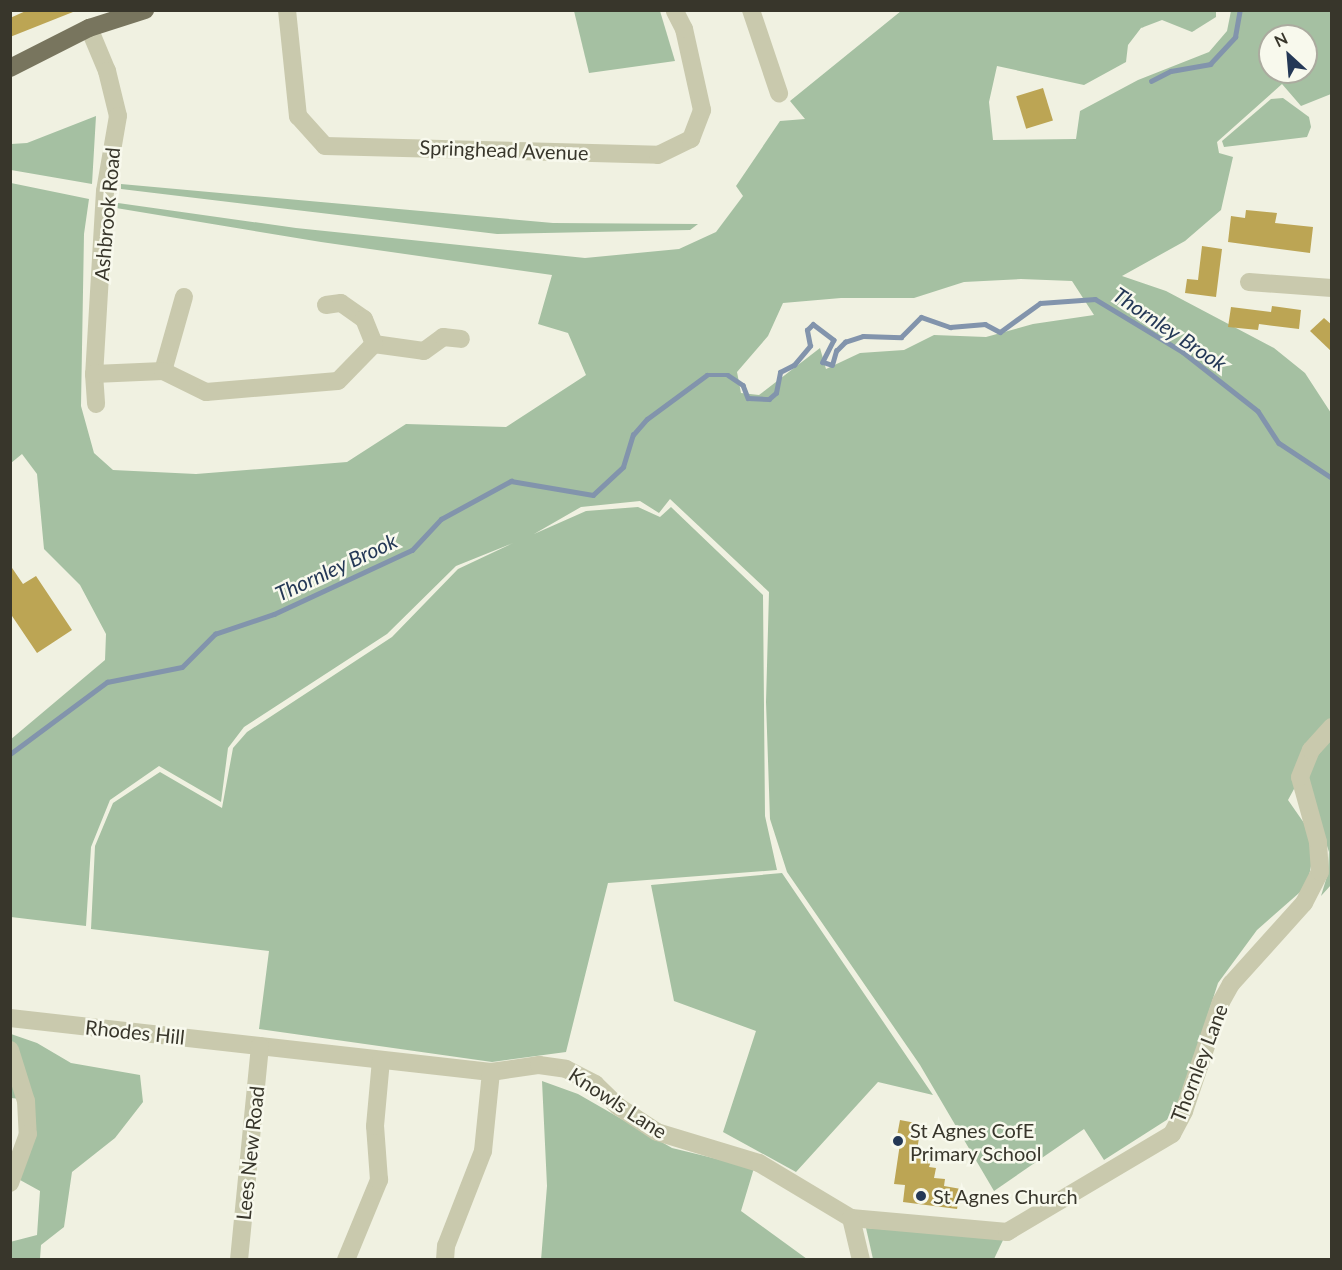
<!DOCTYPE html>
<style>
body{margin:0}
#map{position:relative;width:1342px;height:1270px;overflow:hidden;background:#f0f1e1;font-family:Lato,sans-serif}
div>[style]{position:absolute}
.green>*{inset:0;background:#a5c0a2}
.stream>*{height:4.5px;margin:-2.25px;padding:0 2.25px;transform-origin:2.25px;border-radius:2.25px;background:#8294ac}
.building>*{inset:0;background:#bca554;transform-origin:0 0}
.minor>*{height:18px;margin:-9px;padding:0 9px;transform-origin:9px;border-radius:9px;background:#c9c9ad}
.major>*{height:18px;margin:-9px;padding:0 9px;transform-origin:9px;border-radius:9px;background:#78755e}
.dots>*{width:16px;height:16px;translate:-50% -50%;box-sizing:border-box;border:3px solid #f8f9ed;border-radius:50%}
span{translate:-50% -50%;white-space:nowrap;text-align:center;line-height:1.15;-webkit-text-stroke:5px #f8f9ed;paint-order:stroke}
.street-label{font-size:20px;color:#38362b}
.poi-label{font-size:20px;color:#38362b}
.left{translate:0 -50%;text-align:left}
.water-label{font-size:21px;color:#243856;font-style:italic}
.frame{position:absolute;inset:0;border:12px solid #38362b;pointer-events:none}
.north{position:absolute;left:1258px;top:24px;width:60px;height:60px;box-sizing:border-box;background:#f8f9ed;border:2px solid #abab9f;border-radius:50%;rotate:334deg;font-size:16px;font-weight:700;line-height:24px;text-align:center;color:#38362b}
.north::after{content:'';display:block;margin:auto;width:21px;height:27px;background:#243856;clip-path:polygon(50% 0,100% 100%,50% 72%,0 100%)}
</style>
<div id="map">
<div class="green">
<i style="clip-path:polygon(574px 11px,660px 11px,675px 61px,589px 73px)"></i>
<i style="clip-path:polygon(evenodd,901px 11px,1216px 11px,1216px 17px,1192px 32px,1162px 20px,1141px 28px,1128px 45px,1126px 62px,1084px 85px,997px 66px,989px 102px,993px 140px,1076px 139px,1080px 111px,1138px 80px,1209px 52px,1227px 31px,1231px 11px,1331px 11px,1331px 94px,1301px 106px,1282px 84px,1217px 142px,1219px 153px,1233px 157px,1221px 210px,1185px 241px,1122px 276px,1166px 291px,1274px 348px,1305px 373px,1331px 413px,1332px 719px,1288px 800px,1304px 823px,1314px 851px,1307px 886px,1257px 930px,1218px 983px,1176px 1114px,1104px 1160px,1084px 1129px,994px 1191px,920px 1065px,787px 872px,770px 819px,766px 702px,769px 592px,670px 499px,659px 513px,640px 501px,581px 507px,534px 534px,586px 511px,638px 507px,660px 517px,671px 507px,763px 595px,765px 816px,777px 870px,608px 883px,566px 1052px,492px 1062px,259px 1029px,269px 951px,91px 929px,95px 846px,113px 803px,160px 772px,222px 808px,233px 748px,247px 732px,392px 637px,458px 569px,513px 543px,456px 566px,387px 634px,244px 727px,228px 748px,221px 802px,159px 766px,110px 800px,91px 847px,86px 926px,11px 917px,10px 740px,105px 660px,106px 634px,80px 585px,44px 549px,37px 474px,22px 454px,11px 463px,11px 183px,89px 199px,84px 234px,81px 406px,94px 453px,113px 470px,196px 474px,347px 462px,406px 424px,506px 427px,586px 375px,568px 333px,538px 324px,552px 275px,321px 242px,116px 208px,118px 203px,296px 228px,585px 258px,679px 249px,716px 232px,743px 196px,736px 186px,780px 121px,805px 119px,790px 101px,901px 11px,1270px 36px,1306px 36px,1306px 72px,1270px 72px,1270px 36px,901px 11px,1021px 279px,1072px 281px,1094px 315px,1033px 324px,986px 337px,934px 335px,904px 350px,860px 353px,826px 369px,820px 348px,759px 395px,741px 393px,737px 372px,768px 336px,783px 303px,841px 298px,914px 298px,964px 282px,1021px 279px)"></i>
<i style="clip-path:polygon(1283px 98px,1309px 117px,1311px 127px,1307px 137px,1224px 147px,1222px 141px,1271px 99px)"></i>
<i style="clip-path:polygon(96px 116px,92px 184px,11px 170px,11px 144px,27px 143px)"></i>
<i style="clip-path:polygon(121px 184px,553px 223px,698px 224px,690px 230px,497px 234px,121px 189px)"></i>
<i style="clip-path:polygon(1331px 736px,1331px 885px,1321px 896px,1328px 873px,1329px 852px,1306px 782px,1310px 763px)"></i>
<i style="clip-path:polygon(782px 873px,933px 1095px,878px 1082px,796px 1172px,723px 1132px,756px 1031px,674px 1001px,651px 885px)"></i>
<i style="clip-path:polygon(11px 1034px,37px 1043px,71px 1063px,140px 1075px,143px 1102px,115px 1138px,72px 1172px,64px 1227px,41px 1245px,40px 1259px,11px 1259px,10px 1242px,37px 1235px,40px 1191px,11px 1175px,20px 1140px,21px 1099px,11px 1098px)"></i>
<i style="clip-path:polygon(542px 1081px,578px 1094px,672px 1148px,754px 1168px,741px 1211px,807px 1259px,541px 1260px,547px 1186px)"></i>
<i style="clip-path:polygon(866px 1228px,1004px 1238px,994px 1259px,873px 1259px)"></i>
</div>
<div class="stream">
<i style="left:1151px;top:81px;width:22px;rotate:-27deg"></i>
<i style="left:1171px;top:71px;width:40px;rotate:-10deg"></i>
<i style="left:1210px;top:64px;width:37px;rotate:-47deg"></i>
<i style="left:1235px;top:37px;width:27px;rotate:-80deg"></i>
<i style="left:10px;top:754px;width:121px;rotate:-36.6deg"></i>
<i style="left:107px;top:682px;width:76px;rotate:-11.3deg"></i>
<i style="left:182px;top:667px;width:47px;rotate:-45deg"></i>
<i style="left:215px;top:634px;width:62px;rotate:-18.7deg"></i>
<i style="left:274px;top:614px;width:152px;rotate:-24.9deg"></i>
<i style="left:412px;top:550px;width:42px;rotate:-46.9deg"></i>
<i style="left:441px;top:519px;width:80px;rotate:-28.5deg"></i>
<i style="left:511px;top:481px;width:83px;rotate:9.7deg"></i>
<i style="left:593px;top:495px;width:41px;rotate:-43deg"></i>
<i style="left:623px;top:467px;width:34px;rotate:-73deg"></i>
<i style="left:633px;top:435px;width:21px;rotate:-49deg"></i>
<i style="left:647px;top:419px;width:74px;rotate:-36.3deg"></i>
<i style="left:707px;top:375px;width:21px"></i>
<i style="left:728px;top:375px;width:18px;rotate:34deg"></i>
<i style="left:743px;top:385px;width:14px;rotate:69deg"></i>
<i style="left:748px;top:398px;width:21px;rotate:3deg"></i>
<i style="left:769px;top:399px;width:9px;rotate:-41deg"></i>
<i style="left:776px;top:393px;width:21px;rotate:-79deg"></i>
<i style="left:780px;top:372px;width:16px;rotate:-27deg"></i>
<i style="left:794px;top:365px;width:25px;rotate:-50deg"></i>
<i style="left:810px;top:346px;width:16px;rotate:-101deg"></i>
<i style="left:807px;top:330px;width:8px;rotate:-45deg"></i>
<i style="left:813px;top:324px;width:26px;rotate:37deg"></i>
<i style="left:834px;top:340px;width:25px;rotate:117deg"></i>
<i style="left:823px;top:362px;width:9px;rotate:18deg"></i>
<i style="left:832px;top:365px;width:15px;rotate:-74deg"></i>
<i style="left:836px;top:351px;width:13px;rotate:-45deg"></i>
<i style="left:845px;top:342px;width:19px;rotate:-18deg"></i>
<i style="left:863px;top:336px;width:38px;rotate:2deg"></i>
<i style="left:901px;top:337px;width:28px;rotate:-45deg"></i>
<i style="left:921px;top:317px;width:31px;rotate:19deg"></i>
<i style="left:950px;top:327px;width:35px;rotate:-5deg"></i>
<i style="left:985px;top:324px;width:17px;rotate:28deg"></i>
<i style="left:1000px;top:332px;width:49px;rotate:-35.9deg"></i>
<i style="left:1040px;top:303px;width:55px;rotate:-4.2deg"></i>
<i style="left:1095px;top:299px;width:103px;rotate:31.1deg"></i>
<i style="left:1183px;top:352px;width:95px;rotate:38.2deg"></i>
<i style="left:1258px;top:411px;width:38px;rotate:57deg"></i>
<i style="left:1279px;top:443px;width:64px;rotate:33.4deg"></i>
</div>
<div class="building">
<i style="clip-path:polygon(28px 10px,72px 10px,73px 12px,10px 37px,10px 18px)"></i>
<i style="left:1043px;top:88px;width:34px;height:28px;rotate:73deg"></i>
<i style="clip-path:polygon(1246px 210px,1277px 213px,1275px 223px,1313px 227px,1310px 253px,1228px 242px,1231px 216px,1245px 218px)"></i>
<i style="clip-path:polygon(1202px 246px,1222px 249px,1216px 297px,1185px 293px,1187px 279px,1198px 280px)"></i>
<i style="clip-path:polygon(1272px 306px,1301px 310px,1299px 329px,1259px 324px,1258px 330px,1228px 327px,1231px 307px,1271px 312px)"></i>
<i style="clip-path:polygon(1324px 318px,1332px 325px,1332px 352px,1310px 331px)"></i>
<i style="clip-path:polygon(10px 565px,23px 584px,36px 576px,72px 630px,37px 653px,10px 613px)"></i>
<i style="clip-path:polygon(900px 1120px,921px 1124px,916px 1158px,931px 1161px,929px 1167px,936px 1168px,934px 1178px,945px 1179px,944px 1186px,961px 1189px,957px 1209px,903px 1202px,905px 1185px,894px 1184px,901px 1137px,897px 1136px)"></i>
</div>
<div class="minor">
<i style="left:287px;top:10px;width:107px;rotate:84.1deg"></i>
<i style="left:298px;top:116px;width:40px;rotate:48deg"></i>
<i style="left:325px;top:146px;width:333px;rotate:1.5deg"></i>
<i style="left:658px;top:155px;width:37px;rotate:-26deg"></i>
<i style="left:691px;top:139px;width:31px;rotate:-69deg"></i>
<i style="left:702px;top:110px;width:83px;rotate:-102.5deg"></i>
<i style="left:684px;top:29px;width:20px;rotate:-117deg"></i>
<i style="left:751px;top:10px;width:88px;rotate:71.4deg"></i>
<i style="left:89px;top:28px;width:47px;rotate:67.3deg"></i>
<i style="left:107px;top:71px;width:46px;rotate:76.3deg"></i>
<i style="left:118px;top:116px;width:76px;rotate:99.8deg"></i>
<i style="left:105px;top:191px;width:183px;rotate:93.4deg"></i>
<i style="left:94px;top:374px;width:30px;rotate:86deg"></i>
<i style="left:1249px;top:282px;width:83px;rotate:4.1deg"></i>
<i style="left:326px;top:305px;width:15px;rotate:-8deg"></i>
<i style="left:341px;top:303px;width:28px;rotate:35deg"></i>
<i style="left:364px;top:319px;width:27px;rotate:68deg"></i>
<i style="left:374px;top:344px;width:50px;rotate:8deg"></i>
<i style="left:424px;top:351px;width:24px;rotate:-36deg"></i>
<i style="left:443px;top:337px;width:18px;rotate:6deg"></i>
<i style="left:163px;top:371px;width:77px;rotate:-74.2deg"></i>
<i style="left:94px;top:374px;width:69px;rotate:-2.5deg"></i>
<i style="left:163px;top:371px;width:48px;rotate:26deg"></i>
<i style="left:206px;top:392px;width:132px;rotate:-4.8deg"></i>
<i style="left:338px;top:381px;width:52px;rotate:-45.8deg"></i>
<i style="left:10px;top:1018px;width:484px;rotate:6.4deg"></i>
<i style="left:491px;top:1072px;width:49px;rotate:-8.3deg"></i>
<i style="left:539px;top:1065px;width:27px;rotate:8deg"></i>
<i style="left:566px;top:1069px;width:33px;rotate:27deg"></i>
<i style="left:595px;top:1084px;width:33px;rotate:44deg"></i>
<i style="left:619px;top:1107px;width:45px;rotate:33.3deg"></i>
<i style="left:657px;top:1132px;width:107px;rotate:16.9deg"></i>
<i style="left:759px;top:1163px;width:107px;rotate:30.9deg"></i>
<i style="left:851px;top:1218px;width:157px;rotate:5.1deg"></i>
<i style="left:1007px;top:1232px;width:192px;rotate:-30.7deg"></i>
<i style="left:1172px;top:1134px;width:26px;rotate:-62deg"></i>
<i style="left:1184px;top:1111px;width:115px;rotate:-71.3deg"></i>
<i style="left:1221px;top:1002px;width:21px;rotate:-61deg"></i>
<i style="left:1231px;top:984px;width:109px;rotate:-48deg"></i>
<i style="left:1304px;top:903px;width:35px;rotate:-63deg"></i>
<i style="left:1320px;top:872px;width:30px;rotate:-94deg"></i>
<i style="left:1318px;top:842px;width:67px;rotate:-105.5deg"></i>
<i style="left:1300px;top:777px;width:29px;rotate:-68deg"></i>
<i style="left:1311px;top:750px;width:31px;rotate:-48deg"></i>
<i style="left:10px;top:1050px;width:53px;rotate:72.6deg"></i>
<i style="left:26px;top:1101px;width:33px;rotate:87deg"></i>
<i style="left:28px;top:1134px;width:52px;rotate:110.2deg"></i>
<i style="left:851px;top:1218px;width:43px;rotate:76.6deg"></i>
<i style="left:239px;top:1260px;width:215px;rotate:-84.4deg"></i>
<i style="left:346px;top:1260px;width:87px;rotate:-67.6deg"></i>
<i style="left:379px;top:1180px;width:54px;rotate:-94.2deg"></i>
<i style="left:375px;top:1126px;width:66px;rotate:-84.8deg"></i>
<i style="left:445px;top:1260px;width:14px;rotate:-86deg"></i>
<i style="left:446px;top:1246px;width:102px;rotate:-68.7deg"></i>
<i style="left:483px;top:1151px;width:79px;rotate:-84.2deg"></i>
</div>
<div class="major">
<i style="left:10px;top:68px;width:89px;rotate:-26.9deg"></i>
<i style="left:89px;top:28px;width:59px;rotate:-17.8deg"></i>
</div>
<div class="dots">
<i style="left:898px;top:1141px;background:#243856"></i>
<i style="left:921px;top:1196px;background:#243856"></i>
</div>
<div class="street-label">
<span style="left:504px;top:150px;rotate:2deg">Springhead Avenue</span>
<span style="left:107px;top:214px;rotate:-85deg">Ashbrook Road</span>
<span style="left:135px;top:1032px;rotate:6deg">Rhodes Hill</span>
<span style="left:1199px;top:1063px;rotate:-69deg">Thornley Lane</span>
<span style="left:618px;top:1103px;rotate:33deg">Knowls Lane</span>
<span style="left:250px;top:1153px;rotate:-84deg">Lees New Road</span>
</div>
<div class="poi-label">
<span class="left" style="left:910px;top:1142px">St Agnes CofE<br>Primary School</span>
<span class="left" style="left:933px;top:1196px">St Agnes Church</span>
</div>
<div class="water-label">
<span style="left:1170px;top:329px;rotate:34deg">Thornley Brook</span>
<span style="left:336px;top:567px;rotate:-25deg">Thornley Brook</span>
</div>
<div class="frame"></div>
<div class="north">N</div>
</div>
